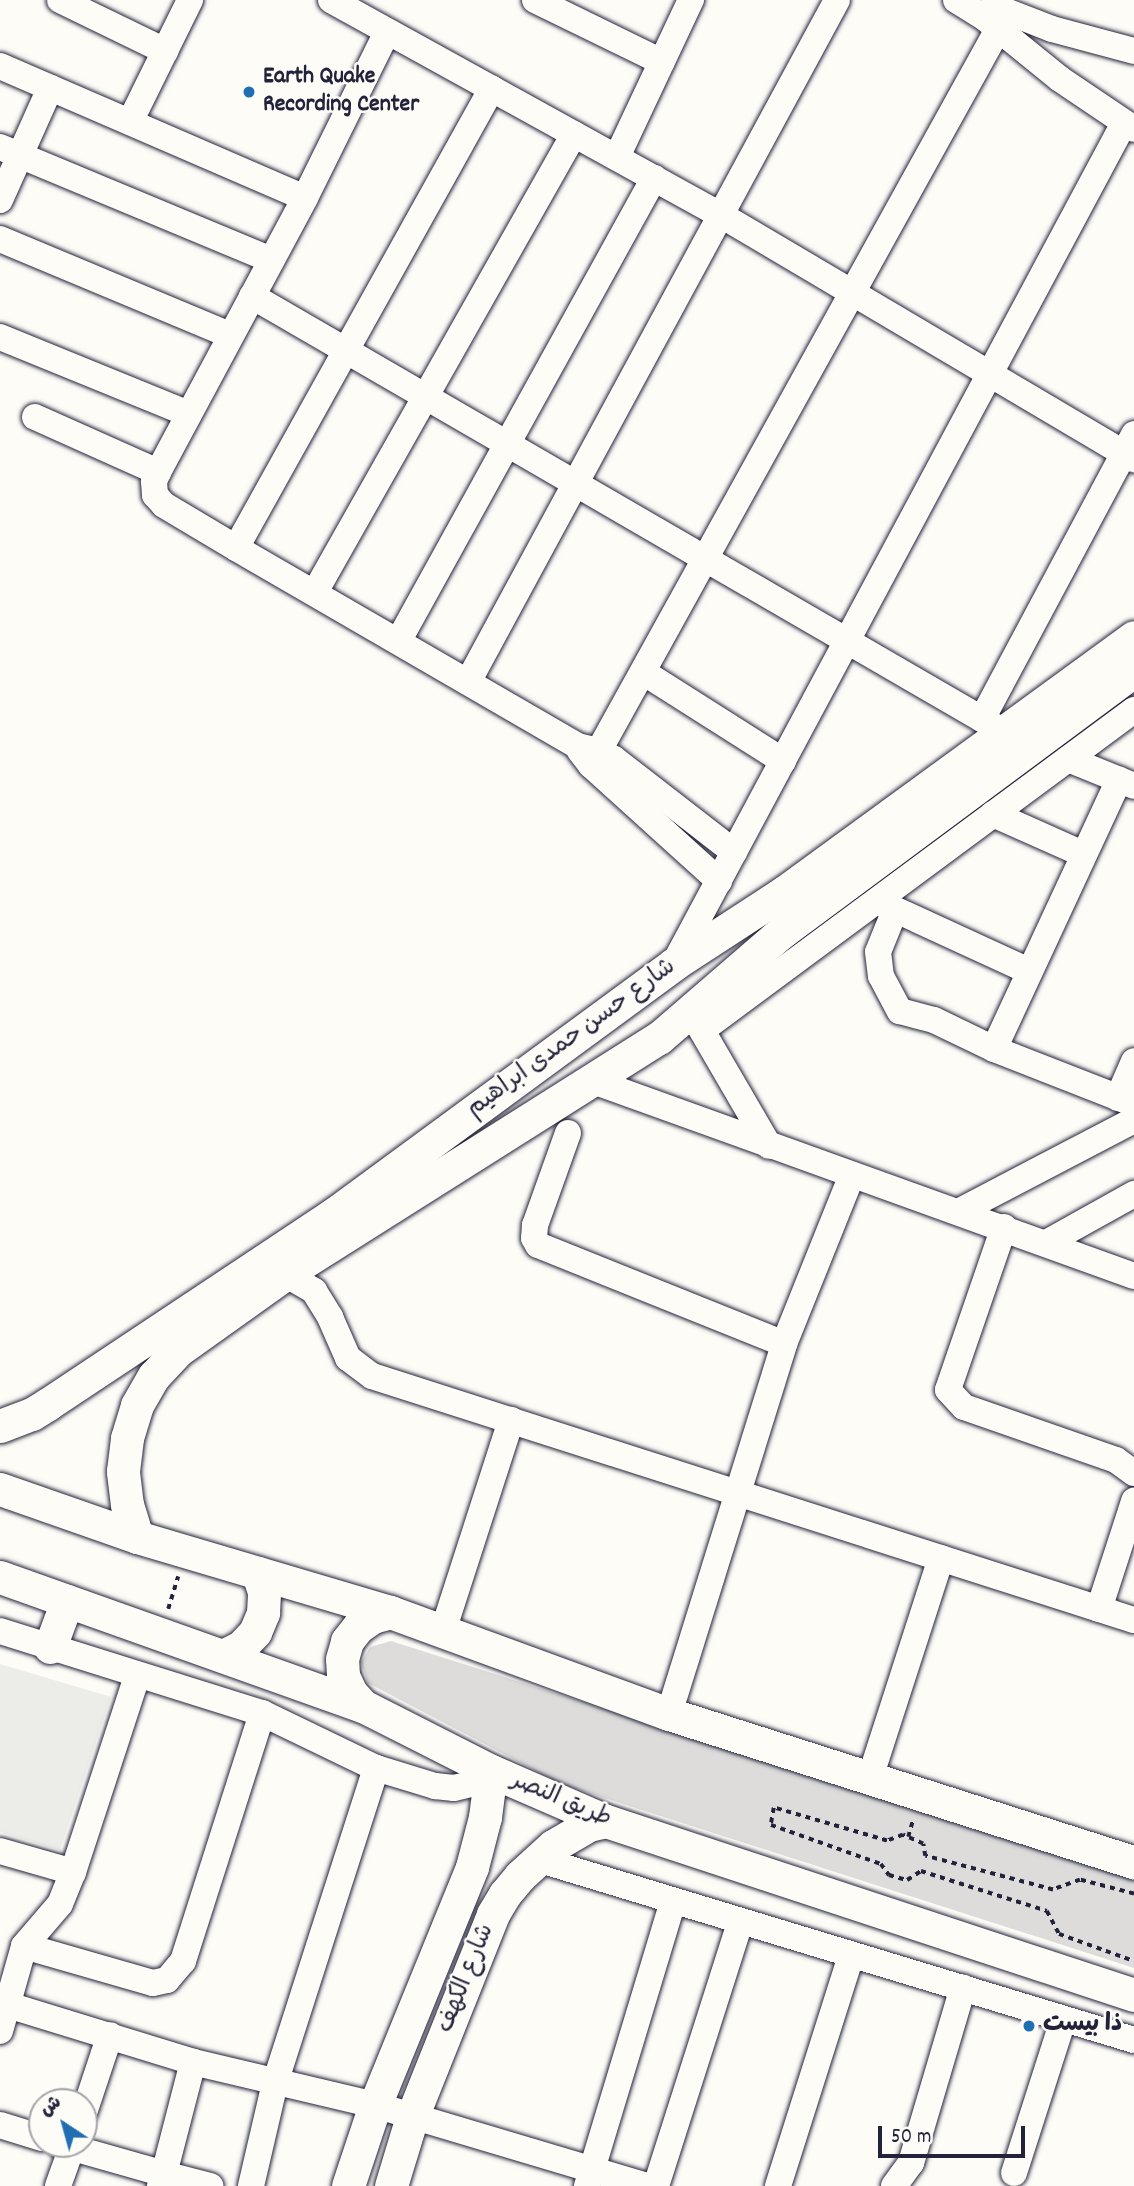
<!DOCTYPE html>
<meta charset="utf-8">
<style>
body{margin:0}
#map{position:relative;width:1134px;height:2186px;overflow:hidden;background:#fdfcf7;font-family:Dekko,"Playpen Sans Arabic",sans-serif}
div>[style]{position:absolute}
.built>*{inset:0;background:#ecece9}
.green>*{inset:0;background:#dddcdb}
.path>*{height:3.5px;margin-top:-1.75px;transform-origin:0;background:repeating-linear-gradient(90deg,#22223b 0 5px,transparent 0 10px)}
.roads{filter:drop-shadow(0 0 2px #22223b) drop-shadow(0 0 2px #22223b)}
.minor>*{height:26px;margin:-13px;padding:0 13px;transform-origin:13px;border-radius:13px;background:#fdfcf7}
.major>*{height:33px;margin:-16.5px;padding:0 16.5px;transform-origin:16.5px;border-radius:16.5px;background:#fdfcf7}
.dots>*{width:19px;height:19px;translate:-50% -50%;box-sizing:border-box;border:4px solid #fdfcf7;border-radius:50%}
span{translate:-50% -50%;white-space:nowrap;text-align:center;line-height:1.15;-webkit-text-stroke:5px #fdfcf7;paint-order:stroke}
.poi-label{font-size:24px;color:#22223b;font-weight:700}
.left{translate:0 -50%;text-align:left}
.street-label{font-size:24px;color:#22223b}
.north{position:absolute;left:28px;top:2088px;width:70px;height:70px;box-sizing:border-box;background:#fdfcf7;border:2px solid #a5a5ac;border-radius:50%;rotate:324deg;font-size:19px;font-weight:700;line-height:28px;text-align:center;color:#22223b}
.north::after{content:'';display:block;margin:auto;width:24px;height:32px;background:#1f6fb2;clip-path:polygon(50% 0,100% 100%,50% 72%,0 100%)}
.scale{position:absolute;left:878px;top:2126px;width:147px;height:32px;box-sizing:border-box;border:4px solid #22223b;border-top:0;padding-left:9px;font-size:21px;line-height:24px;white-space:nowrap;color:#22223b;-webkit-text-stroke:5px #fdfcf7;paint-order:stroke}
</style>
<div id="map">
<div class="built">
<i style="clip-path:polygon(0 1664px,111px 1697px,60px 1850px,0 1832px)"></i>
</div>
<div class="green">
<i style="clip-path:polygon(391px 1641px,1134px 1877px,1134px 1968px,561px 1784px,368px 1683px,361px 1663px,370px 1647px)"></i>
</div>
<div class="path">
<i style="left:168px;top:1609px;width:34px;rotate:-73deg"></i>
<i style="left:908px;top:1837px;width:19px;rotate:-74deg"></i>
<i style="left:1134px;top:1894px;width:56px;rotate:-165.5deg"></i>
<i style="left:1080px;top:1880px;width:29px;rotate:160deg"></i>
<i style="left:1053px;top:1890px;width:132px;rotate:-165.1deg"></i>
<i style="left:925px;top:1856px;width:12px;rotate:-99deg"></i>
<i style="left:923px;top:1844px;width:22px;rotate:-156deg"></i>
<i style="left:903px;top:1835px;width:17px;rotate:159deg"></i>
<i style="left:887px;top:1841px;width:118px;rotate:-163.7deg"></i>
<i style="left:774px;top:1808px;width:17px;rotate:100deg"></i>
<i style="left:771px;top:1825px;width:117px;rotate:19.5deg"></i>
<i style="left:881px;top:1864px;width:14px;rotate:54deg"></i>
<i style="left:889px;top:1875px;width:19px;rotate:16deg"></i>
<i style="left:907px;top:1880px;width:17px;rotate:-33deg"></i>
<i style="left:921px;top:1871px;width:132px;rotate:17.6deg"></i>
<i style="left:1047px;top:1911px;width:26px;rotate:62deg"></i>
<i style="left:1059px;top:1934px;width:80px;rotate:19.8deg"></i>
</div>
<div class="roads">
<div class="minor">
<i style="left:60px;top:0;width:117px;rotate:25.9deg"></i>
<i style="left:331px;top:0;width:445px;rotate:28.9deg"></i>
<i style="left:721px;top:215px;width:480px;rotate:30.6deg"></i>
<i style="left:535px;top:0;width:141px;rotate:26deg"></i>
<i style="left:956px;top:0;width:36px;rotate:32deg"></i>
<i style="left:986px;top:19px;width:95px;rotate:39deg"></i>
<i style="left:1060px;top:79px;width:89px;rotate:34deg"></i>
<i style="left:993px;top:6px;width:63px;rotate:21.3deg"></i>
<i style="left:1052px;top:29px;width:85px;rotate:15deg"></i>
<i style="left:387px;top:32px;width:185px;rotate:116.3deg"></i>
<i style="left:305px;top:198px;width:311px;rotate:118.2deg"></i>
<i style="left:158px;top:472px;width:10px;rotate:114deg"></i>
<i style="left:154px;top:481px;width:14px;rotate:86deg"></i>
<i style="left:155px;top:495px;width:13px;rotate:48deg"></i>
<i style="left:164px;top:505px;width:84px;rotate:30.8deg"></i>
<i style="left:236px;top:548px;width:394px;rotate:30.1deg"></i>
<i style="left:577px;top:746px;width:23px;rotate:13deg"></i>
<i style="left:599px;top:751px;width:17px;rotate:28deg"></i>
<i style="left:614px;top:759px;width:152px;rotate:37.8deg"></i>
<i style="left:0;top:66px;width:332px;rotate:23.4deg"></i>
<i style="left:130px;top:122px;width:136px;rotate:-63.8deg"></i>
<i style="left:0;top:147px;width:294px;rotate:22.6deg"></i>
<i style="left:617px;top:157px;width:174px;rotate:-64.8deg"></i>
<i style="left:0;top:200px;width:123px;rotate:-65.9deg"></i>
<i style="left:0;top:239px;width:249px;rotate:22.7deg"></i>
<i style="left:252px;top:296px;width:869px;rotate:30.1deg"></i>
<i style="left:0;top:337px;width:204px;rotate:22.2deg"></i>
<i style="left:35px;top:417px;width:135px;rotate:24.1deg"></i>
<i style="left:236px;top:548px;width:526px;rotate:-60.9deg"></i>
<i style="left:315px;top:592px;width:526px;rotate:-60.51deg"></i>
<i style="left:399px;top:640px;width:528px;rotate:-61.1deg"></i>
<i style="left:643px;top:672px;width:166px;rotate:32.4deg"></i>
<i style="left:468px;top:682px;width:775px;rotate:-61.58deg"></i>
<i style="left:982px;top:719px;width:323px;rotate:-61.9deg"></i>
<i style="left:580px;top:751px;width:18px;rotate:52deg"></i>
<i style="left:591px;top:765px;width:173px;rotate:42.2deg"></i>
<i style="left:1068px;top:759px;width:71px;rotate:22.2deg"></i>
<i style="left:591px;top:765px;width:859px;rotate:-61.05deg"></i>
<i style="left:993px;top:814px;width:98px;rotate:24deg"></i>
<i style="left:881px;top:903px;width:163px;rotate:24.7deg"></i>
<i style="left:895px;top:910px;width:45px;rotate:112deg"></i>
<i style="left:878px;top:952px;width:24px;rotate:83deg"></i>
<i style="left:881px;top:976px;width:40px;rotate:62deg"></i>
<i style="left:900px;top:1011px;width:35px;rotate:15deg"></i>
<i style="left:934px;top:1020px;width:67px;rotate:25.8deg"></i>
<i style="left:994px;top:1049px;width:150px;rotate:21.4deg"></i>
<i style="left:674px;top:964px;width:954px;rotate:-61.85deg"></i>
<i style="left:694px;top:1017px;width:149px;rotate:59.8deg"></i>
<i style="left:702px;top:1030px;width:538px;rotate:-36.53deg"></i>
<i style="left:994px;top:1049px;width:297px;rotate:-65.1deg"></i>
<i style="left:593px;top:1081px;width:575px;rotate:19.82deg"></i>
<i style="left:1118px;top:1098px;width:40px;rotate:-66.6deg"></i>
<i style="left:568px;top:1133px;width:98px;rotate:109.7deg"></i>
<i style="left:535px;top:1225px;width:13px;rotate:94deg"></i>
<i style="left:534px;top:1238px;width:8px;rotate:60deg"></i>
<i style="left:538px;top:1245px;width:265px;rotate:21.9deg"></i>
<i style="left:960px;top:1211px;width:196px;rotate:-27.6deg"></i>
<i style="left:1004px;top:1227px;width:172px;rotate:109deg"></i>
<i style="left:948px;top:1390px;width:23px;rotate:47deg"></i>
<i style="left:964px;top:1407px;width:161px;rotate:19.2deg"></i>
<i style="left:1116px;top:1460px;width:22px;rotate:36deg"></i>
<i style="left:1046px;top:1243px;width:101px;rotate:-29.1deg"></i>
<i style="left:285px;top:1274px;width:34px;rotate:30deg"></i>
<i style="left:314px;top:1291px;width:31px;rotate:58deg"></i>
<i style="left:330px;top:1317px;width:45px;rotate:66.3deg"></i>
<i style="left:348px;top:1358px;width:30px;rotate:37deg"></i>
<i style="left:372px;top:1376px;width:800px;rotate:17.76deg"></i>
<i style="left:1099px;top:1609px;width:114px;rotate:-72deg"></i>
<i style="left:0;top:1631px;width:275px;rotate:17.4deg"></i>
<i style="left:262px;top:1713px;width:127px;rotate:25.8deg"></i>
<i style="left:376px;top:1768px;width:62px;rotate:17deg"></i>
<i style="left:435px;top:1786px;width:19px;rotate:6deg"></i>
<i style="left:454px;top:1788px;width:18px;rotate:-13deg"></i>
<i style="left:472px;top:1784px;width:21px;rotate:-37deg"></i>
<i style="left:443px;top:1631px;width:222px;rotate:-72.1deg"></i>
<i style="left:669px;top:1714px;width:387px;rotate:-72.7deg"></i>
<i style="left:784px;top:1344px;width:182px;rotate:-68.1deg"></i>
<i style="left:870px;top:1778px;width:231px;rotate:-72.1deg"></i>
<i style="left:0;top:1851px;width:76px;rotate:16deg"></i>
<i style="left:537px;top:1859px;width:624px;rotate:16.87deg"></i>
<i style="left:24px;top:1946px;width:134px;rotate:16deg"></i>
<i style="left:153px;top:1983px;width:14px;rotate:-12deg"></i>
<i style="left:167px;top:1980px;width:25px;rotate:-50deg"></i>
<i style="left:183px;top:1961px;width:260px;rotate:-72.3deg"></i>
<i style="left:8px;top:2005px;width:194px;rotate:17.1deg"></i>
<i style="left:193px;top:2062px;width:187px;rotate:13.3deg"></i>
<i style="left:375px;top:2105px;width:283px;rotate:16.6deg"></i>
<i style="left:0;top:2031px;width:88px;rotate:-74.2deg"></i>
<i style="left:24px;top:1946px;width:55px;rotate:-49.4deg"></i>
<i style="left:60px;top:1904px;width:35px;rotate:-68deg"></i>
<i style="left:73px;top:1872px;width:206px;rotate:-71.9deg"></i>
<i style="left:84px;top:2113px;width:82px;rotate:-71.6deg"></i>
<i style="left:0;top:2125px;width:44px;rotate:17.2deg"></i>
<i style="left:59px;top:2144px;width:109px;rotate:15.9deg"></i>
<i style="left:164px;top:2174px;width:116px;rotate:-75.5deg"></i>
<i style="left:1014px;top:2173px;width:161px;rotate:-72.2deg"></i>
<i style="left:58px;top:2186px;width:45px;rotate:-70.3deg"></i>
<i style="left:160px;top:2186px;width:13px;rotate:-72deg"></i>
<i style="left:164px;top:2174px;width:48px;rotate:14.6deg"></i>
<i style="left:251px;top:2186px;width:106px;rotate:-76.9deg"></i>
<i style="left:275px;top:2083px;width:331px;rotate:-72.2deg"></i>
<i style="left:587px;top:2186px;width:297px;rotate:-73.2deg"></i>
<i style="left:656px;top:2186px;width:277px;rotate:-72.3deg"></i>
<i style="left:778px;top:2186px;width:241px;rotate:-72.4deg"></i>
<i style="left:894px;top:2186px;width:29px;rotate:-54deg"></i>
<i style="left:911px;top:2163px;width:183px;rotate:-73.5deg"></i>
</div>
<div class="major">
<i style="left:0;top:1426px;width:34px;rotate:-21deg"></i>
<i style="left:32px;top:1414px;width:19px;rotate:-32deg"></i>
<i style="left:48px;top:1404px;width:343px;rotate:-33.6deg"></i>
<i style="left:334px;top:1214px;width:422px;rotate:-36.3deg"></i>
<i style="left:674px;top:964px;width:130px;rotate:-33.1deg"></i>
<i style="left:783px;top:893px;width:434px;rotate:-36.1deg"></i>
<i style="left:0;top:1489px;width:145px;rotate:19.3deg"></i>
<i style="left:137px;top:1537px;width:264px;rotate:16.5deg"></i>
<i style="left:390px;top:1612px;width:297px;rotate:20.1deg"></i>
<i style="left:669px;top:1714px;width:488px;rotate:17.7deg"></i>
<i style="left:137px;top:1537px;width:34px;rotate:-107deg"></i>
<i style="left:127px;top:1505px;width:34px;rotate:-97deg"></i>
<i style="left:123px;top:1471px;width:33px;rotate:-83deg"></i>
<i style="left:127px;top:1438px;width:34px;rotate:-73deg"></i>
<i style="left:137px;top:1405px;width:34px;rotate:-60deg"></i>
<i style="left:154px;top:1376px;width:34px;rotate:-47deg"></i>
<i style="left:177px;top:1351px;width:133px;rotate:-35.5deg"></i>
<i style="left:285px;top:1274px;width:442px;rotate:-32.3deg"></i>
<i style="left:659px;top:1038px;width:162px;rotate:-40.8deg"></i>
<i style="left:782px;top:932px;width:438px;rotate:-36.6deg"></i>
<i style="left:0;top:1577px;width:385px;rotate:19.6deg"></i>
<i style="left:363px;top:1706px;width:144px;rotate:26.9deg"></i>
<i style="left:491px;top:1771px;width:125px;rotate:23.5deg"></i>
<i style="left:606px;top:1821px;width:556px;rotate:18.24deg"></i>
<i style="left:50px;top:1647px;width:49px;rotate:-69.7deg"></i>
<i style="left:223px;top:1656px;width:20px;rotate:-27deg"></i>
<i style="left:241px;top:1647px;width:21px;rotate:-47deg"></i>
<i style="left:255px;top:1632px;width:21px;rotate:-67deg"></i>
<i style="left:263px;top:1613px;width:21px;rotate:-87deg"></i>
<i style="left:264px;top:1592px;width:20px;rotate:-108deg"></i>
<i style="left:363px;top:1706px;width:18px;rotate:-133deg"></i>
<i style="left:351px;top:1693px;width:19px;rotate:-115deg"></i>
<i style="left:343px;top:1676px;width:17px;rotate:-93deg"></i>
<i style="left:342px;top:1659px;width:19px;rotate:-74deg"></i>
<i style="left:347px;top:1641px;width:18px;rotate:-52deg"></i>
<i style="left:358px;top:1627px;width:18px;rotate:-34deg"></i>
<i style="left:373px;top:1617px;width:18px;rotate:-16deg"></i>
<i style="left:348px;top:2186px;width:85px;rotate:-71.6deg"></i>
<i style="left:375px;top:2105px;width:257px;rotate:-67.8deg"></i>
<i style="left:472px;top:1867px;width:52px;rotate:-75.4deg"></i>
<i style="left:485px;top:1817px;width:46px;rotate:-82.6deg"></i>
<i style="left:391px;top:2186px;width:72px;rotate:-73.1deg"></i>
<i style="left:412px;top:2117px;width:219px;rotate:-68.2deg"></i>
<i style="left:493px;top:1914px;width:23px;rotate:-59deg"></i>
<i style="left:505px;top:1894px;width:23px;rotate:-50deg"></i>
<i style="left:520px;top:1876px;width:45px;rotate:-42.3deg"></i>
<i style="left:553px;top:1846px;width:42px;rotate:-30.3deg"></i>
<i style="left:589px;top:1825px;width:17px;rotate:-13deg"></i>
</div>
</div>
<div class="dots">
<i style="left:249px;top:92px;background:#1f6fb2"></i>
<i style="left:1029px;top:2026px;background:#1f6fb2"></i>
</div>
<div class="poi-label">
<span class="left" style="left:263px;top:92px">Earth Quake<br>Recording Center</span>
<span class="left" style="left:1043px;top:2026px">ذا بيست</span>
</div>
<div class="street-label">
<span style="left:572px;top:1039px;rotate:-36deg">شارع حسن حمدى ابراهيم</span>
<span style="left:561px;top:1801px;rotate:23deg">طريق النصر</span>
<span style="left:467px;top:1979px;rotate:-68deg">شارع الكهف</span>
</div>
<div class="north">ش</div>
<div class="scale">50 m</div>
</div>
